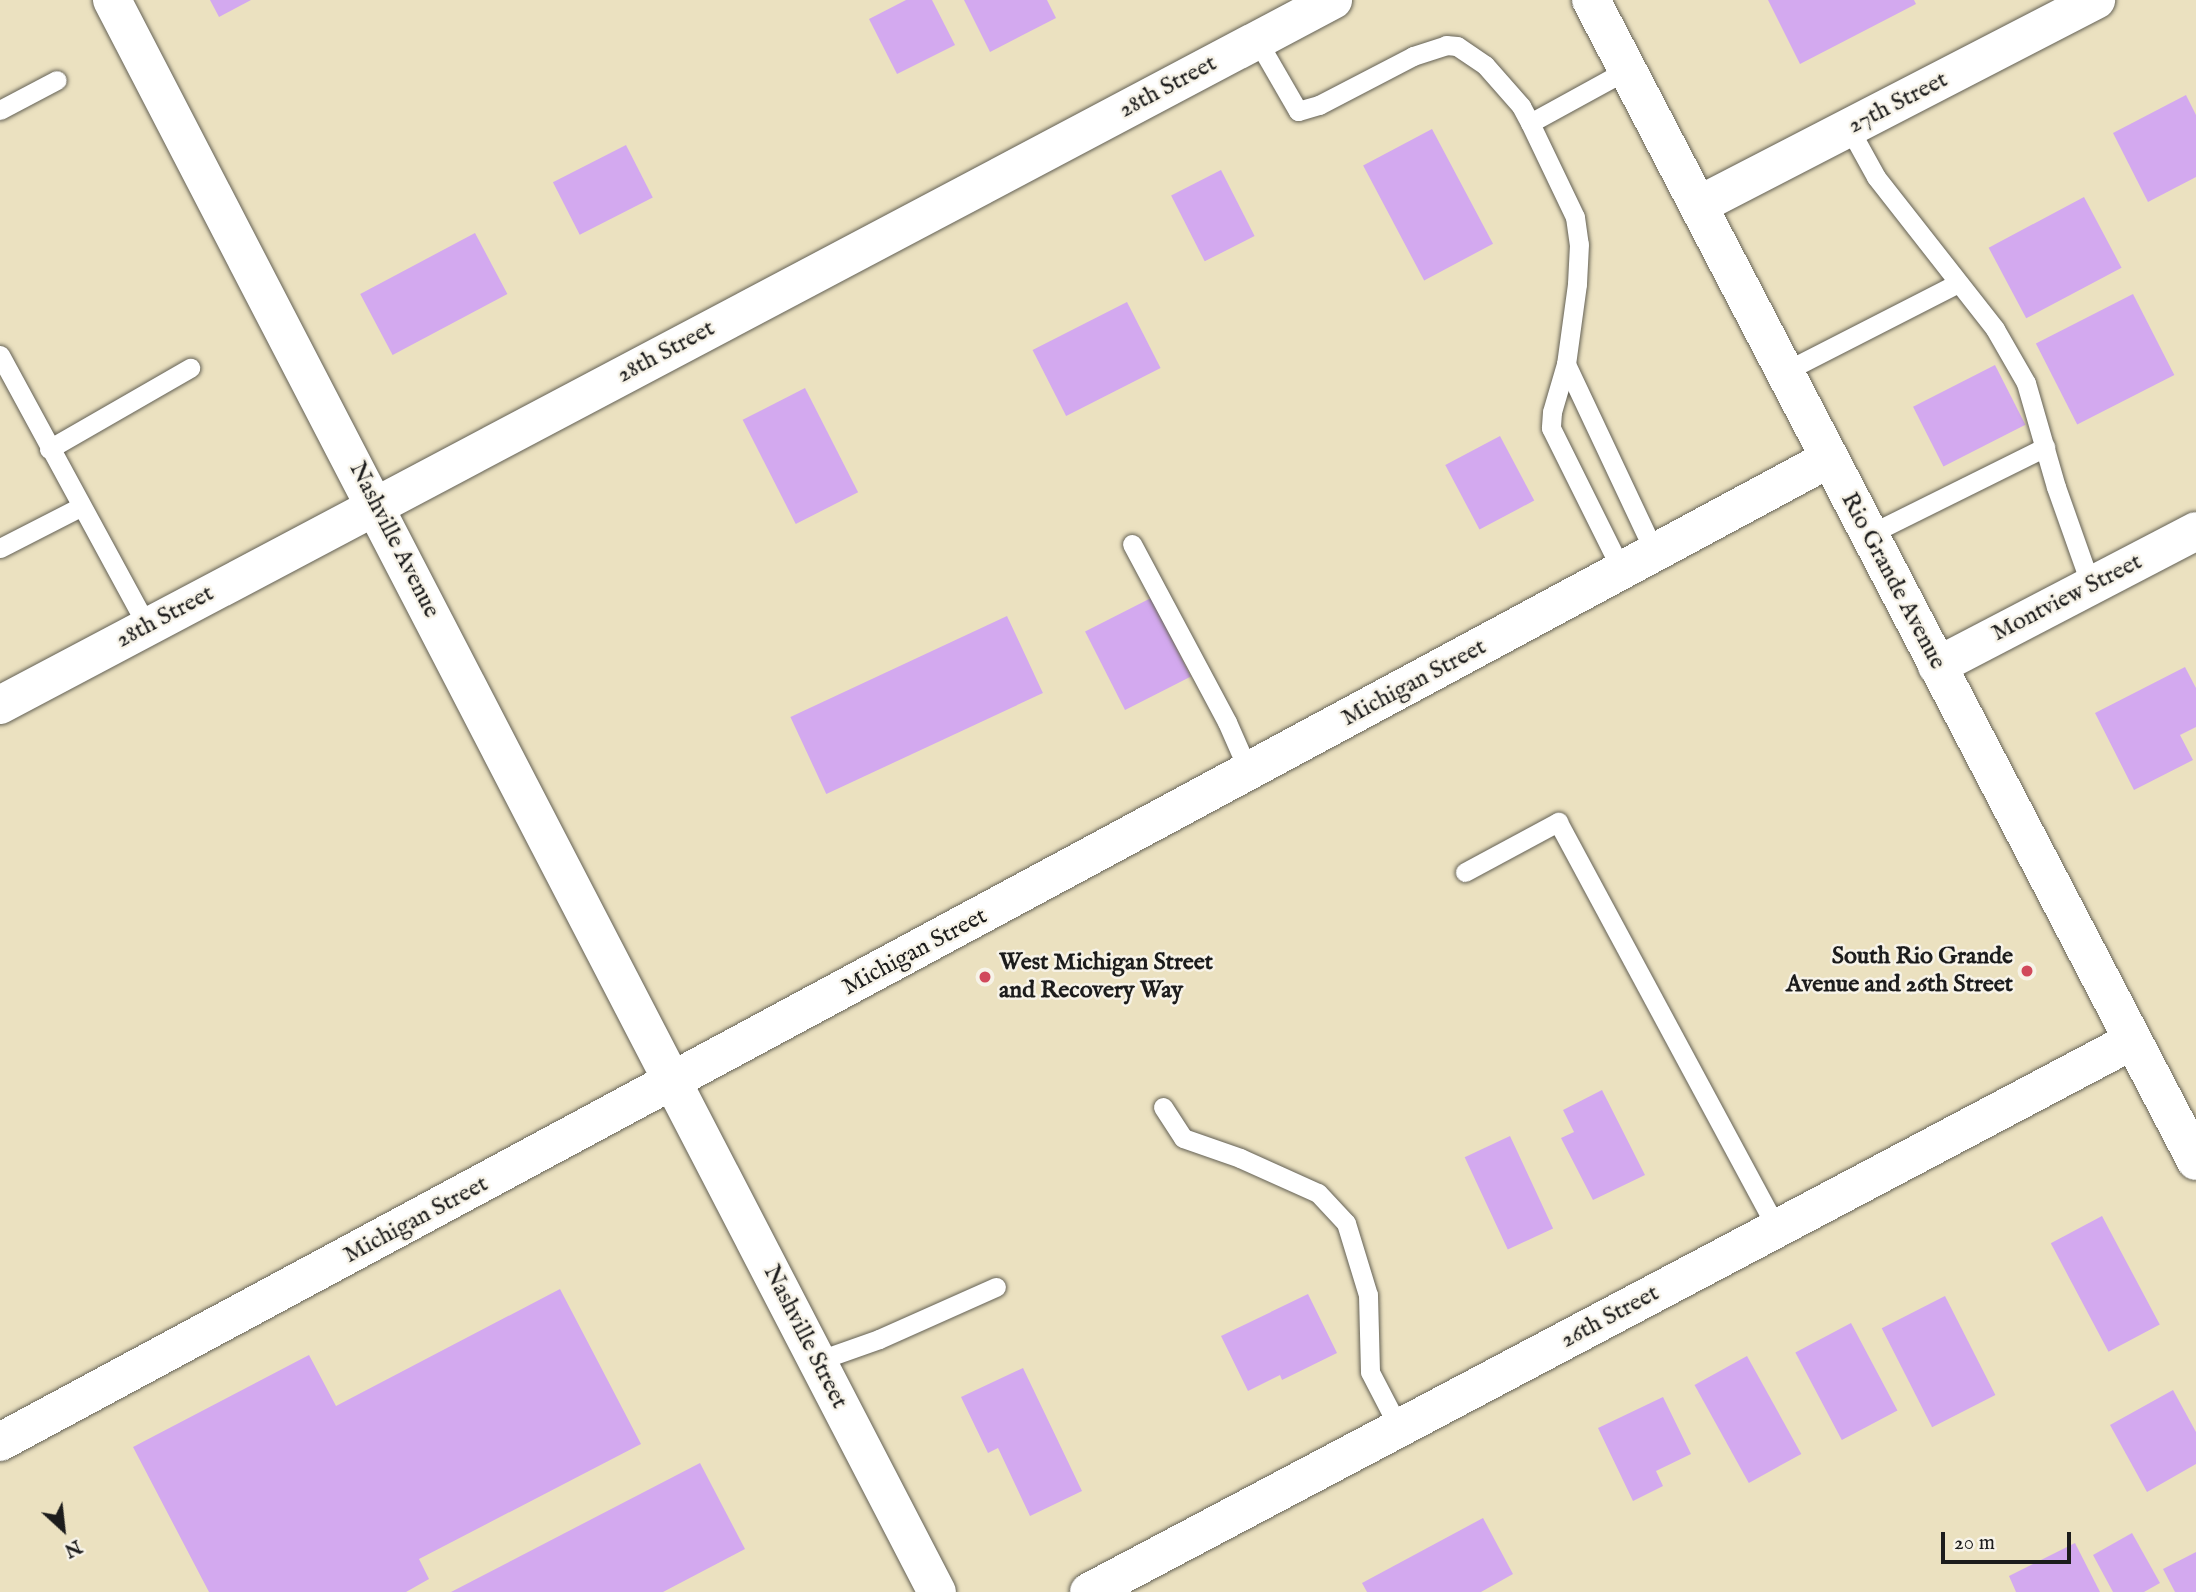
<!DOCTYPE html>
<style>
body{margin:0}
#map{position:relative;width:2196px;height:1592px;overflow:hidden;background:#ebe1c0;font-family:"IM FELL English",serif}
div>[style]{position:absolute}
.building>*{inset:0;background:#d3a9ef;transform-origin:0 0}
.roads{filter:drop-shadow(0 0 2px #646155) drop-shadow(0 0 2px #646155)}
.service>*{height:19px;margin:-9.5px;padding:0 9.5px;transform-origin:9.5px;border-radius:9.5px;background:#fff}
.minor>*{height:38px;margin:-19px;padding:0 19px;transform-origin:19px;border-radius:19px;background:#fff}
.tertiary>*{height:38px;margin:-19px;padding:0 19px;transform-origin:19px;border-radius:19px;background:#fff}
.dots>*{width:19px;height:19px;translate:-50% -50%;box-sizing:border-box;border:4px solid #f7f3e8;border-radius:50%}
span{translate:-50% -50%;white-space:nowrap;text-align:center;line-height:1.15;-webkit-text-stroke:5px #f7f3e8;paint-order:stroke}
.street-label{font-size:24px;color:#1c1c1c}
.poi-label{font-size:24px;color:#1c1c1c;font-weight:700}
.right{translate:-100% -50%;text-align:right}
.left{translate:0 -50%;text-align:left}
.north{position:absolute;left:28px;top:1494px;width:70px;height:70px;-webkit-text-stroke:5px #f7f3e8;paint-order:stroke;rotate:153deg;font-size:19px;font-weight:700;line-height:28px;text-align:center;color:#1c1c1c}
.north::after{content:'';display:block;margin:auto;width:24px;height:32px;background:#1c1c1c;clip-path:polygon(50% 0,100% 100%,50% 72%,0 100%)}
.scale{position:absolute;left:1941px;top:1532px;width:130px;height:32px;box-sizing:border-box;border:4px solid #1c1c1c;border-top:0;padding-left:9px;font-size:21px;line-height:24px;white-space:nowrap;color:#1c1c1c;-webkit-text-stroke:5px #f7f3e8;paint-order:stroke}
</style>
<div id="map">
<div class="building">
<i style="clip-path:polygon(210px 0,251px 0,219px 17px)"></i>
<i style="clip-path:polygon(906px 0,932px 0,955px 45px,897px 74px,869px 19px)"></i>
<i style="clip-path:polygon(964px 0,1047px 0,1056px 18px,990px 52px)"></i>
<i style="clip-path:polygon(1768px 0,1914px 0,1916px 4px,1800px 64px)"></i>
<i style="clip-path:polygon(2186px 95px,2196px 115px,2196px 177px,2148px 202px,2113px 133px)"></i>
<i style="left:1432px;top:129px;width:130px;height:78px;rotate:62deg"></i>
<i style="left:626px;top:145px;width:59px;height:82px;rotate:63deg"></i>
<i style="left:1221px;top:170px;width:74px;height:56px;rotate:63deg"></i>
<i style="left:2084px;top:197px;width:80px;height:108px;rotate:62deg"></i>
<i style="left:475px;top:233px;width:69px;height:130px;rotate:62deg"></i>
<i style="left:2133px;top:294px;width:91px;height:109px;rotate:63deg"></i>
<i style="left:1127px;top:302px;width:74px;height:106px;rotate:63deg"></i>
<i style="left:1995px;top:365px;width:67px;height:92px;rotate:63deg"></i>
<i style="left:805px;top:388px;width:117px;height:70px;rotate:63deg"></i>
<i style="left:1500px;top:436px;width:73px;height:62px;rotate:62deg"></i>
<i style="left:1151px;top:598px;width:88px;height:74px;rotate:63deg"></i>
<i style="left:1007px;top:616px;width:85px;height:239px;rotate:65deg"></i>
<i style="clip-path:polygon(2185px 667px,2196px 688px,2196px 727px,2180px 735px,2193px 760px,2134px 790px,2095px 713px)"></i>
<i style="clip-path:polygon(1602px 1090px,1645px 1175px,1593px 1200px,1561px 1138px,1574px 1132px,1563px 1110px)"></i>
<i style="left:1510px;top:1136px;width:102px;height:50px;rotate:65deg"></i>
<i style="left:2102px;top:1216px;width:123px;height:58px;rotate:62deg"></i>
<i style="clip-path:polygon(560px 1289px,641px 1444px,419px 1559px,429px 1579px,406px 1592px,209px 1592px,133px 1447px,309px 1355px,336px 1406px)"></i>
<i style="clip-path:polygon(1308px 1294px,1337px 1353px,1282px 1380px,1280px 1375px,1248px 1391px,1221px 1336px)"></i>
<i style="left:1945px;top:1296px;width:111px;height:71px;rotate:63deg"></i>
<i style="left:1851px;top:1323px;width:99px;height:63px;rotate:62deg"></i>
<i style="left:1747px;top:1356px;width:112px;height:60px;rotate:61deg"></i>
<i style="clip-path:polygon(1023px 1368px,1082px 1491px,1030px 1516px,998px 1448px,988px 1453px,961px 1397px)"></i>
<i style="clip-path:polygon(2173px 1390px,2196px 1432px,2196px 1464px,2147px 1492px,2110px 1425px)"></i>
<i style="clip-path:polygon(1663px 1397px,1691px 1454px,1656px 1471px,1663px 1486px,1633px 1501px,1598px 1428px)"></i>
<i style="clip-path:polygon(700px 1463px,745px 1549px,663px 1592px,451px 1592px)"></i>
<i style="clip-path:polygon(1483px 1518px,1513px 1574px,1481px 1592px,1367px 1592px,1362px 1583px)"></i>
<i style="clip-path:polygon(2132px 1533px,2160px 1583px,2144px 1592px,2113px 1592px,2093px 1555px)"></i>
<i style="clip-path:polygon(2075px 1543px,2100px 1592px,2016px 1592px,2009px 1576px)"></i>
<i style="clip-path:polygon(2196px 1552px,2196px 1592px,2175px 1592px,2163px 1569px)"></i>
</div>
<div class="roads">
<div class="service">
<i style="left:1257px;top:40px;width:82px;rotate:60deg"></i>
<i style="left:1298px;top:111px;width:22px;rotate:-16deg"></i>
<i style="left:1319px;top:105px;width:106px;rotate:-27.5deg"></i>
<i style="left:1413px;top:56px;width:35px;rotate:-18deg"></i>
<i style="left:1446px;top:45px;width:11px;rotate:5deg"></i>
<i style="left:1457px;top:46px;width:34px;rotate:34deg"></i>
<i style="left:1485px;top:65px;width:55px;rotate:48.7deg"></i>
<i style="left:1521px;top:106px;width:19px;rotate:62deg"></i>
<i style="left:1530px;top:123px;width:111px;rotate:-28.7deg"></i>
<i style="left:0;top:110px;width:64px;rotate:-27.8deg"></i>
<i style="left:1530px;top:123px;width:104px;rotate:64.4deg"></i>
<i style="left:1575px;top:217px;width:27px;rotate:82deg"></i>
<i style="left:1579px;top:244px;width:40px;rotate:92.9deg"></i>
<i style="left:1577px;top:284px;width:81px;rotate:97.8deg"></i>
<i style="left:1566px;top:364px;width:50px;rotate:106.3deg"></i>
<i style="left:1552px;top:412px;width:16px;rotate:94deg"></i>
<i style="left:1551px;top:428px;width:160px;rotate:63.6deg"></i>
<i style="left:1849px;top:128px;width:56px;rotate:61.1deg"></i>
<i style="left:1876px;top:177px;width:193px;rotate:51.9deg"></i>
<i style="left:1995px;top:329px;width:62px;rotate:60.1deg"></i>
<i style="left:2026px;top:383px;width:108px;rotate:73.9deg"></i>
<i style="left:2056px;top:487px;width:105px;rotate:70.5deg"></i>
<i style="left:0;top:355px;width:308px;rotate:61.5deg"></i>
<i style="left:1566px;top:364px;width:209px;rotate:64.8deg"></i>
<i style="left:1784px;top:372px;width:195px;rotate:-27.1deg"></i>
<i style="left:49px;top:449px;width:163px;rotate:-29.9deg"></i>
<i style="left:1868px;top:535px;width:198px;rotate:-26.4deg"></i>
<i style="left:1132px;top:544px;width:202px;rotate:61.9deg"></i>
<i style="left:1227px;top:722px;width:55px;rotate:66.3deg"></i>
<i style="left:0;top:548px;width:90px;rotate:-27.1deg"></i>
<i style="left:1465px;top:872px;width:106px;rotate:-28.3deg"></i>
<i style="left:1558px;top:822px;width:461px;rotate:61.7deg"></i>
<i style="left:1163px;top:1107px;width:37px;rotate:57deg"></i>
<i style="left:1183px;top:1138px;width:60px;rotate:19.3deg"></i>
<i style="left:1240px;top:1158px;width:85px;rotate:24.2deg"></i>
<i style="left:1318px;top:1193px;width:41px;rotate:47deg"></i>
<i style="left:1346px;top:1223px;width:75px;rotate:73deg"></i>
<i style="left:1368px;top:1295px;width:77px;rotate:88.5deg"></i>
<i style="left:1370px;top:1372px;width:63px;rotate:62.6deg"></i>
<i style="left:817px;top:1361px;width:66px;rotate:-19.5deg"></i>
<i style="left:879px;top:1339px;width:128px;rotate:-24deg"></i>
</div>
<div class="minor">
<i style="left:112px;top:0;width:1793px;rotate:62.61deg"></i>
<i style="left:1699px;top:205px;width:447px;rotate:-27.3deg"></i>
<i style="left:1937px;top:666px;width:292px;rotate:-27.5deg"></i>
<i style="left:0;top:705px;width:1508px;rotate:-27.87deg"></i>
<i style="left:1089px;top:1592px;width:1180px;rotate:-27.85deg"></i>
</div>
<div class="tertiary">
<i style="left:1591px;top:0;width:1309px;rotate:62.48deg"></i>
<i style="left:0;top:1442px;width:2076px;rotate:-28.26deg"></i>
</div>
</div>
<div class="dots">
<i style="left:2027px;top:971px;background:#d1495b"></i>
<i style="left:985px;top:977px;background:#d1495b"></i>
</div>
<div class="street-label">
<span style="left:1168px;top:87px;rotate:-28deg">28th Street</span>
<span style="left:1898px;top:103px;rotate:-27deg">27th Street</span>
<span style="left:666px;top:352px;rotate:-28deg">28th Street</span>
<span style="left:394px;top:540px;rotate:63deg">Nashville Avenue</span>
<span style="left:1893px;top:581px;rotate:62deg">Rio Grande Avenue</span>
<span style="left:2067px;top:598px;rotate:-27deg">Montview Street</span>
<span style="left:165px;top:617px;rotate:-28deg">28th Street</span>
<span style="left:1414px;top:683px;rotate:-28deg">Michigan Street</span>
<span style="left:915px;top:952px;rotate:-28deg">Michigan Street</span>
<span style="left:416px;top:1220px;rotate:-28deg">Michigan Street</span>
<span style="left:1610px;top:1317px;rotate:-28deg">26th Street</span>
<span style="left:805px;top:1337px;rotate:63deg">Nashville Street</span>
</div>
<div class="poi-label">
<span class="right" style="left:2013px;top:971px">South Rio Grande<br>Avenue and 26th Street</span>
<span class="left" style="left:999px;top:977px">West Michigan Street<br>and Recovery Way</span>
</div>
<div class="north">N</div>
<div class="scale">20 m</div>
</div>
